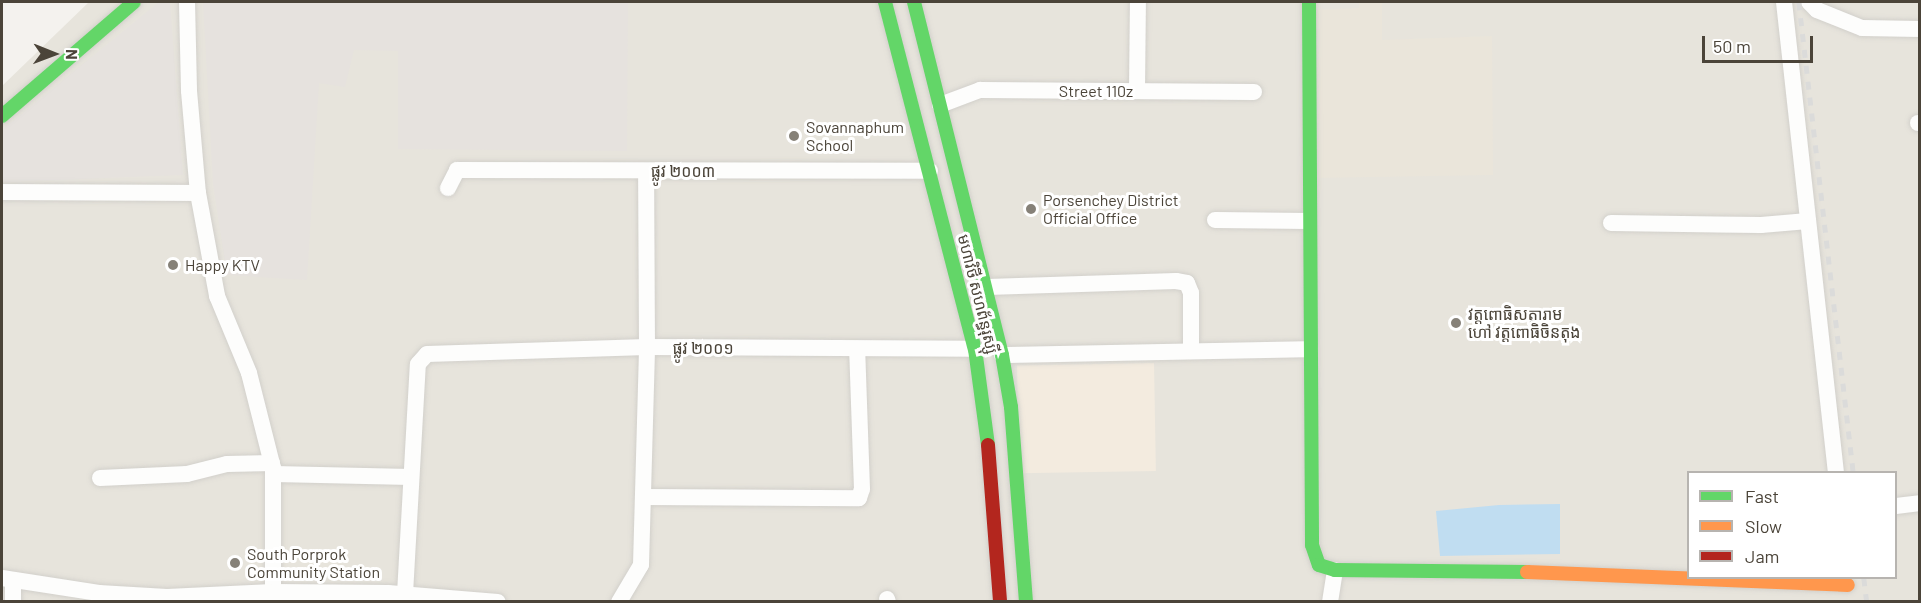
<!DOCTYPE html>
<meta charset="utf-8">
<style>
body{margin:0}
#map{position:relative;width:1921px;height:603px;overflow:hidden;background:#f4f2ee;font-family:Barlow,"Noto Sans Khmer",sans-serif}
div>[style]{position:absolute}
.residential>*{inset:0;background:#e7e4dc}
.commercial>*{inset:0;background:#f3ebdf;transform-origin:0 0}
.industrial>*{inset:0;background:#e6e2de}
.education>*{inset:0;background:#eae5da}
.water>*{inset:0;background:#c0ddf1}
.roads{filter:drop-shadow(0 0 2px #d2d0cb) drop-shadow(0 0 2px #d2d0cb)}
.street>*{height:16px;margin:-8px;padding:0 8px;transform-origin:8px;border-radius:8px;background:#fdfdfc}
.fast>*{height:14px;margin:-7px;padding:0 7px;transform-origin:7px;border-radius:7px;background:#63d668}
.slow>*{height:14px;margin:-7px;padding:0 7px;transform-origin:7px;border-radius:7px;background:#ff974d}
.jam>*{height:14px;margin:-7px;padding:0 7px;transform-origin:7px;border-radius:7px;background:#b3261e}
.rail>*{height:4.5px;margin-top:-2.25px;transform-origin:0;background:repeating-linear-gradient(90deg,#dbdbda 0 8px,transparent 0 16px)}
.dots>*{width:16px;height:16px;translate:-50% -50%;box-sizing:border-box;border:3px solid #fff;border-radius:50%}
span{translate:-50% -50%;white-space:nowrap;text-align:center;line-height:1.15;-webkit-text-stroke:6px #fff;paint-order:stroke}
.street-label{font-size:16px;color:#4b4439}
.poi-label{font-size:16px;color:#4b4439}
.left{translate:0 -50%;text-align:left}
.frame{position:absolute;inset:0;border:3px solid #4b4439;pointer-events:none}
.legend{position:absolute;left:1687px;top:471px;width:210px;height:108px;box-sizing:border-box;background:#fff;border:2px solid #b7b4b0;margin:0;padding:8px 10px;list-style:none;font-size:18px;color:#4b4439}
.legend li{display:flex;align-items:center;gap:12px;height:30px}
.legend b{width:30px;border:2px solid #b7b4b0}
.north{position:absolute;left:24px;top:24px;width:60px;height:60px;-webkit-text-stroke:4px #fff;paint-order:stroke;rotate:91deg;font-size:16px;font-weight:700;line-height:24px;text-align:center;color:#4b4439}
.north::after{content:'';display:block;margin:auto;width:21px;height:27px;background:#4b4439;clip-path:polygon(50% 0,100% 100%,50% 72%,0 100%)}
.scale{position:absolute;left:1702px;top:36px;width:111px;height:27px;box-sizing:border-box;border:3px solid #4b4439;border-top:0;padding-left:8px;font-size:18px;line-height:21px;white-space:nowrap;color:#4b4439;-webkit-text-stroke:4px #fff;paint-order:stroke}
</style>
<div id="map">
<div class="residential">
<i style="clip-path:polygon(evenodd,89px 2px,1919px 2px,1919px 601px,2px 602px,2px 86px,89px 2px,1688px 472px,1896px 472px,1896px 578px,1688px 578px,1688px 472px)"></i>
</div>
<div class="commercial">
<i style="left:1154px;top:363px;width:108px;height:137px;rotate:89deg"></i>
</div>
<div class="industrial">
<i style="clip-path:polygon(159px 2px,170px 2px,183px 175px,2px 182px,2px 130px)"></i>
<i style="clip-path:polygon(203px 2px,628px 2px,627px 151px,398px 149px,398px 51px,354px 50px,345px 87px,319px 83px,307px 280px,227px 275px,213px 184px)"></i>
</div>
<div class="education">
<i style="clip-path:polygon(1359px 2px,1382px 2px,1382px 40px,1492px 36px,1493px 175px,1313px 178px,1312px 10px,1359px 8px)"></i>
</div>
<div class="water">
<i style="clip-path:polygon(1560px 504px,1560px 554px,1440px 556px,1436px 511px,1499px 505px)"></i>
</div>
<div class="roads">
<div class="street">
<i style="left:187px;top:2px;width:89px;rotate:88.7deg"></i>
<i style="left:189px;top:91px;width:102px;rotate:85deg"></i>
<i style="left:198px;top:193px;width:105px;rotate:79.5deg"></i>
<i style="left:217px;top:296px;width:83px;rotate:67.4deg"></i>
<i style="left:249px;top:373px;width:98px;rotate:75.8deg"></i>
<i style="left:273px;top:468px;width:124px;rotate:90deg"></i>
<i style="left:1784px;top:2px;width:473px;rotate:83.7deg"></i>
<i style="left:1809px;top:2px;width:11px;rotate:45deg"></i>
<i style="left:1817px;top:10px;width:48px;rotate:21.8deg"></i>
<i style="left:1862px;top:28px;width:58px;rotate:1deg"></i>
<i style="left:1137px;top:91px;width:89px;rotate:-89.4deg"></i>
<i style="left:940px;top:105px;width:43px;rotate:-20.6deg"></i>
<i style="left:980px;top:90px;width:274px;rotate:0.4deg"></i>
<i style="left:1918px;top:123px;width:2px"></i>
<i style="left:448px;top:188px;width:20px;rotate:-63deg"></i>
<i style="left:457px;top:170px;width:473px;rotate:0.1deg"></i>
<i style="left:2px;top:192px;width:196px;rotate:0.3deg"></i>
<i style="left:1215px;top:220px;width:94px;rotate:0.6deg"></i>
<i style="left:1611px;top:223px;width:150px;rotate:0.8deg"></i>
<i style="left:1761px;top:225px;width:47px;rotate:-4.9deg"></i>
<i style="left:987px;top:287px;width:189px;rotate:-1.8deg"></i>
<i style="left:1176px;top:281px;width:11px;rotate:10deg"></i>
<i style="left:1187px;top:283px;width:11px;rotate:68deg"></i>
<i style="left:1191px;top:293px;width:57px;rotate:90deg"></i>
<i style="left:1002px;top:355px;width:308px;rotate:-1.1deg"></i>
<i style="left:274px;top:474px;width:137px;rotate:1.3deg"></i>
<i style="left:100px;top:478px;width:87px;rotate:-2.6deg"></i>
<i style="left:187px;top:474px;width:41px;rotate:-14deg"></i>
<i style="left:227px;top:464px;width:45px;rotate:-1.3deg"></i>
<i style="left:643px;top:497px;width:216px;rotate:0.3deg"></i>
<i style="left:859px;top:498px;width:9px;rotate:-72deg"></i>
<i style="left:862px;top:489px;width:140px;rotate:-92deg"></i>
<i style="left:1896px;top:506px;width:24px;rotate:-7deg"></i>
<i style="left:2px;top:578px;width:98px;rotate:8.8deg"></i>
<i style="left:99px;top:593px;width:68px;rotate:3.4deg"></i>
<i style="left:167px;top:597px;width:106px;rotate:-2.7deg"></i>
<i style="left:273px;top:592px;width:115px;rotate:0.5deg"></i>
<i style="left:388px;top:593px;width:110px;rotate:4.7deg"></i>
<i style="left:13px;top:580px;width:22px;rotate:90deg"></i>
<i style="left:405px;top:594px;width:230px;rotate:-86.8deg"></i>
<i style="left:418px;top:364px;width:13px;rotate:-48deg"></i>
<i style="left:427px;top:354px;width:220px;rotate:-1.8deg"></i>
<i style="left:647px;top:347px;width:328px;rotate:0.3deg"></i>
<i style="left:887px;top:599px;width:3px;rotate:72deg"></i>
<i style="left:619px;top:602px;width:43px;rotate:-59.3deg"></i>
<i style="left:641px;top:565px;width:218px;rotate:-88.4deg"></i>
<i style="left:647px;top:347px;width:176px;rotate:-90.3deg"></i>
<i style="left:1330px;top:602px;width:32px;rotate:-81deg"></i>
</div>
<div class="fast">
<i style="left:885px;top:2px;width:358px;rotate:75.5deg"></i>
<i style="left:975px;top:349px;width:97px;rotate:82.3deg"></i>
<i style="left:914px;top:2px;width:364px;rotate:76deg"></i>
<i style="left:1002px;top:355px;width:53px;rotate:80.2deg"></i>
<i style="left:1011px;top:407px;width:196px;rotate:85.6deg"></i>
<i style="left:1309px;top:2px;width:543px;rotate:89.68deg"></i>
<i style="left:1312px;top:545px;width:21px;rotate:71deg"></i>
<i style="left:1319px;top:565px;width:17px;rotate:17deg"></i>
<i style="left:1335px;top:570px;width:192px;rotate:0.6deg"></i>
<i style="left:2px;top:116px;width:174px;rotate:-40.8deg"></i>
</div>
<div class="slow">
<i style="left:1527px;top:572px;width:321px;rotate:2.3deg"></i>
</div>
<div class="jam">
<i style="left:988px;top:445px;width:157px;rotate:85.6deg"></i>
</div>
</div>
<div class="rail">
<i style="left:1799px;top:2px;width:473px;rotate:83.4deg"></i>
<i style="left:1864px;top:578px;width:24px;rotate:83deg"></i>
</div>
<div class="dots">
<i style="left:794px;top:136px;background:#868178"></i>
<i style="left:1031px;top:209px;background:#868178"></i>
<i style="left:173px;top:265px;background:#868178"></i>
<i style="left:1456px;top:323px;background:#868178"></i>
<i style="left:235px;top:563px;background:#868178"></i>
</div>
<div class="street-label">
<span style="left:1096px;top:91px">Street 110z</span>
<span style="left:683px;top:171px">ផ្លូវ ២០០៣</span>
<span style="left:978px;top:294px;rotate:76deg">មហាវិថី សហព័ន្ធរុស្ស៊ី</span>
<span style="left:703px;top:348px">ផ្លូវ ២០០១</span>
</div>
<div class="poi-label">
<span class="left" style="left:806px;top:136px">Sovannaphum<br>School</span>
<span class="left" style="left:1043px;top:209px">Porsenchey District<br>Official Office</span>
<span class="left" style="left:185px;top:265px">Happy KTV</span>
<span class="left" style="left:1468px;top:323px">វត្តពោធិសត្តារាម<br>ហៅ វត្តពោធិចិនតុង</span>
<span class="left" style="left:247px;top:563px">South Porprok<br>Community Station</span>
</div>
<div class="frame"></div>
<ul class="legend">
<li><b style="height:8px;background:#63d668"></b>Fast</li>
<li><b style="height:8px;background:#ff974d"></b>Slow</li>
<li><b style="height:8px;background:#b3261e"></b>Jam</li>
</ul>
<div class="north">N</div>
<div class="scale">50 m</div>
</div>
